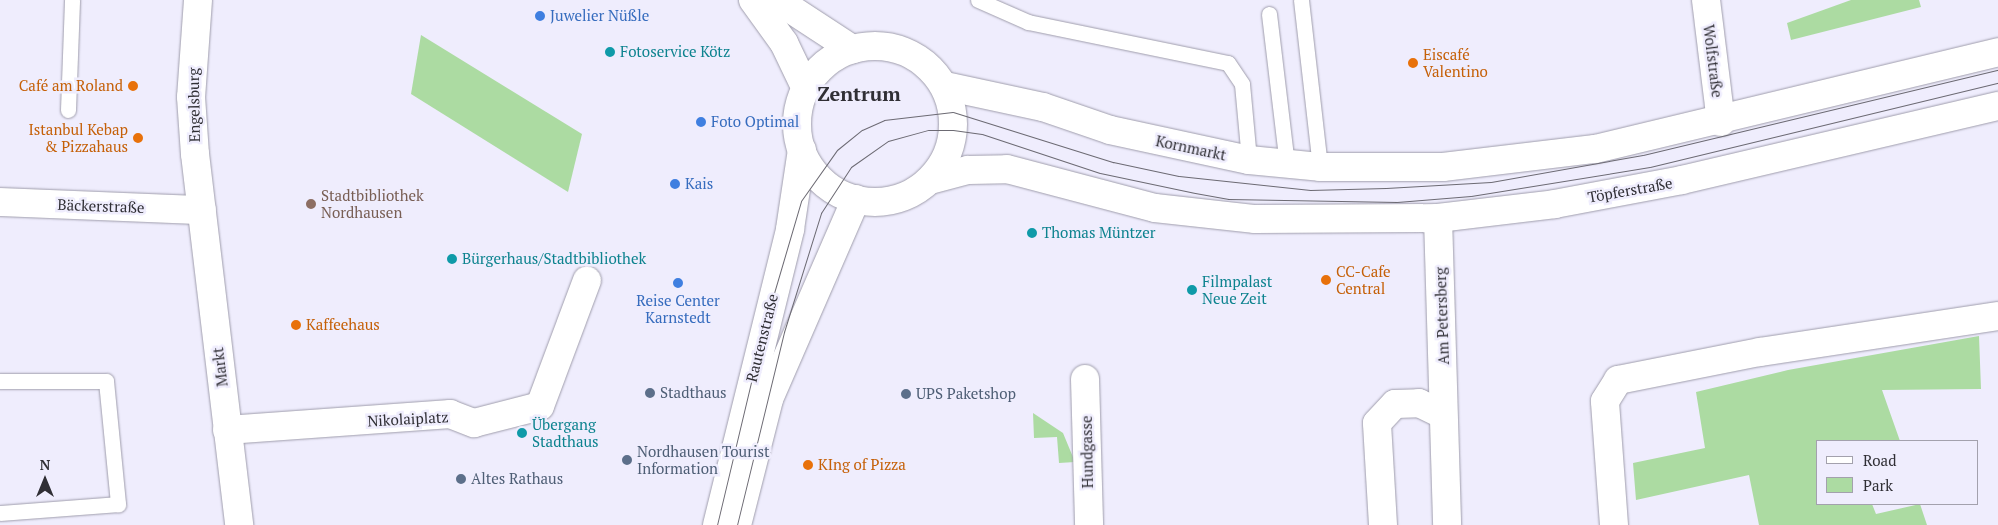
<!DOCTYPE html>
<meta charset="utf-8">
<style>
body{margin:0}
#map{position:relative;width:1998px;height:525px;overflow:hidden;background:#efedfd;font-family:"PT Serif",serif}
div>[style]{position:absolute}
.green>*{inset:0;background:#acdba2}
.roads{filter:drop-shadow(0 0 1px #9f9dac) drop-shadow(0 0 1px #9f9dac)}
.lane>*{height:15px;margin:-7.5px;padding:0 7.5px;transform-origin:7.5px;border-radius:7.5px;background:#fff}
.street>*{height:28px;margin:-14px;padding:0 14px;transform-origin:14px;border-radius:14px;background:#fff}
.street>.ring{margin:-14px;padding:0;box-sizing:content-box;background:none;border:28px solid #fff;border-radius:50%}
.tram>*{height:1px;margin:-0.5px;padding:0 0.5px;transform-origin:0.5px;border-radius:0.5px;background:#6c6a73}
.dots>*{width:14px;height:14px;translate:-50% -50%;box-sizing:border-box;border:2px solid #efedfd;border-radius:50%}
span{translate:-50% -50%;white-space:nowrap;text-align:center;line-height:1.15;-webkit-text-stroke:5px #efedfd;paint-order:stroke}
.shop-label{font-size:15px;color:#366cbe}
.left{translate:0 -50%;text-align:left}
.culture-label{font-size:15px;color:#0d838f}
.food-label{font-size:15px;color:#c56008}
.right{translate:-100% -50%;text-align:right}
.street-label{font-size:15px;color:#302f35}
.education-label{font-size:15px;color:#785e54}
.service-label{font-size:15px;color:#4e5e75}
.district-label{font-size:20px;color:#302f35;font-weight:700}
.legend{position:absolute;left:1816px;top:440px;width:162px;height:65px;box-sizing:border-box;background:#efedfd;border:1px solid #a3a1ad;margin:0;padding:6px 9px;list-style:none;font-size:15px;color:#302f35}
.legend li{display:flex;align-items:center;gap:10px;height:25px}
.legend b{width:25px;border:1px solid #a3a1ad}
.north{position:absolute;left:20px;top:455px;width:50px;height:50px;-webkit-text-stroke:4px #efedfd;paint-order:stroke;rotate:0deg;font-size:14px;font-weight:700;line-height:20px;text-align:center;color:#302f35}
.north::after{content:'';display:block;margin:auto;width:18px;height:22px;background:#302f35;clip-path:polygon(50% 0,100% 100%,50% 72%,0 100%)}
</style>
<div id="map">
<div class="green">
<i style="clip-path:polygon(1851px 0,1919px 0,1921px 7px,1791px 40px,1787px 23px)"></i>
<i style="clip-path:polygon(421px 35px,582px 134px,568px 192px,411px 94px)"></i>
<i style="clip-path:polygon(1979px 336px,1981px 389px,1882px 390px,1900px 441px,1817px 441px,1817px 504px,1872px 504px,1876px 514px,1920px 504px,1927px 525px,1759px 525px,1749px 475px,1636px 500px,1633px 463px,1705px 448px,1696px 392px,1788px 370px)"></i>
<i style="clip-path:polygon(1033px 413px,1063px 433px,1075px 462px,1059px 463px,1057px 437px,1034px 438px)"></i>
</div>
<div class="roads">
<div class="lane">
<i style="left:978px;top:0;width:55px;rotate:23.7deg"></i>
<i style="left:1028px;top:22px;width:204px;rotate:11.6deg"></i>
<i style="left:1228px;top:63px;width:25px;rotate:56deg"></i>
<i style="left:1242px;top:84px;width:76px;rotate:84.7deg"></i>
<i style="left:1301px;top:0;width:168px;rotate:83.5deg"></i>
<i style="left:1269px;top:14px;width:151px;rotate:83.2deg"></i>
<i style="left:68px;top:110px;width:110px;rotate:-87.9deg"></i>
<i style="left:0;top:381px;width:106px"></i>
<i style="left:106px;top:381px;width:124px;rotate:84.4deg"></i>
<i style="left:118px;top:504px;width:118px;rotate:175.6deg"></i>
</div>
<div class="street">
<i style="left:198px;top:0;width:97px;rotate:94.1deg"></i>
<i style="left:191px;top:97px;width:57px;rotate:86deg"></i>
<i style="left:195px;top:154px;width:374px;rotate:83.2deg"></i>
<i style="left:753px;top:0;width:53px;rotate:54.2deg"></i>
<i style="left:784px;top:43px;width:51px;rotate:64.4deg"></i>
<i style="left:777px;top:0;width:90px;rotate:33.2deg"></i>
<i style="left:1706px;top:0;width:123px;rotate:83deg"></i>
<i class="ring" style="left:797px;top:46px;width:128px;height:128px"></i>
<i style="left:945px;top:86px;width:100px;rotate:12.1deg"></i>
<i style="left:1043px;top:107px;width:71px;rotate:18.9deg"></i>
<i style="left:1110px;top:130px;width:142px;rotate:12.2deg"></i>
<i style="left:1249px;top:160px;width:71px;rotate:5.6deg"></i>
<i style="left:1320px;top:167px;width:123px"></i>
<i style="left:1443px;top:167px;width:153px;rotate:-6.8deg"></i>
<i style="left:1595px;top:149px;width:415px;rotate:-13.5deg"></i>
<i style="left:930px;top:180px;width:39px;rotate:-15deg"></i>
<i style="left:968px;top:170px;width:39px;rotate:-1deg"></i>
<i style="left:1007px;top:169px;width:153px;rotate:14.8deg"></i>
<i style="left:1155px;top:208px;width:101px;rotate:6.3deg"></i>
<i style="left:1255px;top:219px;width:183px;rotate:-0.3deg"></i>
<i style="left:1438px;top:218px;width:118px;rotate:-6.8deg"></i>
<i style="left:1555px;top:204px;width:129px;rotate:-10.7deg"></i>
<i style="left:1682px;top:180px;width:325px;rotate:-13.2deg"></i>
<i style="left:0;top:202px;width:202px;rotate:2.3deg"></i>
<i style="left:1438px;top:218px;width:307px;rotate:88.3deg"></i>
<i style="left:1085px;top:379px;width:146px;rotate:88.4deg"></i>
<i style="left:227px;top:430px;width:224px;rotate:-4.1deg"></i>
<i style="left:450px;top:414px;width:26px;rotate:21deg"></i>
<i style="left:474px;top:423px;width:68px;rotate:-14.4deg"></i>
<i style="left:540px;top:406px;width:134px;rotate:-69.5deg"></i>
<i style="left:717px;top:525px;width:305px;rotate:-76.1deg"></i>
<i style="left:790px;top:229px;width:80px;rotate:-81.4deg"></i>
<i style="left:737px;top:525px;width:130px;rotate:-75.7deg"></i>
<i style="left:769px;top:399px;width:218px;rotate:-66.5deg"></i>
<i style="left:1383px;top:525px;width:102px;rotate:-93.4deg"></i>
<i style="left:1377px;top:423px;width:26px;rotate:-47deg"></i>
<i style="left:1395px;top:404px;width:24px;rotate:-2deg"></i>
<i style="left:1419px;top:403px;width:25px;rotate:26deg"></i>
<i style="left:1614px;top:525px;width:124px;rotate:-94.2deg"></i>
<i style="left:1605px;top:401px;width:25px;rotate:-58deg"></i>
<i style="left:1618px;top:380px;width:145px;rotate:-11.2deg"></i>
<i style="left:1760px;top:352px;width:241px;rotate:-8.6deg"></i>
</div>
</div>
<div class="tram">
<i style="left:717px;top:525px;width:204px;rotate:-76.6deg"></i>
<i style="left:764px;top:327px;width:131px;rotate:-73.6deg"></i>
<i style="left:801px;top:201px;width:62px;rotate:-54.8deg"></i>
<i style="left:837px;top:150px;width:32px;rotate:-39deg"></i>
<i style="left:862px;top:130px;width:24px;rotate:-24deg"></i>
<i style="left:884px;top:120px;width:69px;rotate:-6.6deg"></i>
<i style="left:953px;top:112px;width:168px;rotate:17.4deg"></i>
<i style="left:1113px;top:162px;width:67px;rotate:12deg"></i>
<i style="left:1179px;top:176px;width:132px;rotate:6.1deg"></i>
<i style="left:1310px;top:190px;width:76px;rotate:-1.5deg"></i>
<i style="left:1386px;top:188px;width:105px;rotate:-3.3deg"></i>
<i style="left:1491px;top:182px;width:154px;rotate:-10.1deg"></i>
<i style="left:1643px;top:155px;width:365px;rotate:-13.5deg"></i>
<i style="left:737px;top:525px;width:199px;rotate:-76.3deg"></i>
<i style="left:784px;top:332px;width:125px;rotate:-72.7deg"></i>
<i style="left:821px;top:213px;width:55px;rotate:-56.9deg"></i>
<i style="left:851px;top:167px;width:45px;rotate:-35.1deg"></i>
<i style="left:888px;top:141px;width:41px;rotate:-15.4deg"></i>
<i style="left:928px;top:130px;width:25px"></i>
<i style="left:953px;top:130px;width:29px;rotate:8deg"></i>
<i style="left:982px;top:134px;width:124px;rotate:18.3deg"></i>
<i style="left:1100px;top:173px;width:97px;rotate:11.9deg"></i>
<i style="left:1195px;top:193px;width:34px;rotate:10deg"></i>
<i style="left:1228px;top:199px;width:169px;rotate:1deg"></i>
<i style="left:1397px;top:202px;width:74px;rotate:-4.6deg"></i>
<i style="left:1471px;top:196px;width:181px;rotate:-9.2deg"></i>
<i style="left:1650px;top:167px;width:358px;rotate:-13.6deg"></i>
</div>
<div class="dots">
<i style="left:540px;top:16px;background:#3f7fe0"></i>
<i style="left:610px;top:52px;background:#0f9aa8"></i>
<i style="left:1413px;top:63px;background:#e8710a"></i>
<i style="left:133px;top:86px;background:#e8710a"></i>
<i style="left:701px;top:122px;background:#3f7fe0"></i>
<i style="left:138px;top:138px;background:#e8710a"></i>
<i style="left:675px;top:184px;background:#3f7fe0"></i>
<i style="left:311px;top:204px;background:#8d6e63"></i>
<i style="left:1032px;top:233px;background:#0f9aa8"></i>
<i style="left:452px;top:259px;background:#0f9aa8"></i>
<i style="left:1326px;top:280px;background:#e8710a"></i>
<i style="left:678px;top:283px;background:#3f7fe0"></i>
<i style="left:1192px;top:290px;background:#0f9aa8"></i>
<i style="left:296px;top:325px;background:#e8710a"></i>
<i style="left:650px;top:393px;background:#5c6f8a"></i>
<i style="left:906px;top:394px;background:#5c6f8a"></i>
<i style="left:522px;top:433px;background:#0f9aa8"></i>
<i style="left:627px;top:460px;background:#5c6f8a"></i>
<i style="left:808px;top:465px;background:#e8710a"></i>
<i style="left:461px;top:479px;background:#5c6f8a"></i>
</div>
<div class="shop-label">
<span class="left" style="left:550px;top:16px">Juwelier Nüßle</span>
<span class="left" style="left:711px;top:122px">Foto Optimal</span>
<span class="left" style="left:685px;top:184px">Kais</span>
<span style="left:678px;top:309px">Reise Center<br>Karnstedt</span>
</div>
<div class="culture-label">
<span class="left" style="left:620px;top:52px">Fotoservice Kötz</span>
<span class="left" style="left:1042px;top:233px">Thomas Müntzer</span>
<span class="left" style="left:462px;top:259px">Bürgerhaus/Stadtbibliothek</span>
<span class="left" style="left:1202px;top:290px">Filmpalast<br>Neue Zeit</span>
<span class="left" style="left:532px;top:433px">Übergang<br>Stadthaus</span>
</div>
<div class="food-label">
<span class="left" style="left:1423px;top:63px">Eiscafé<br>Valentino</span>
<span class="right" style="left:123px;top:86px">Café am Roland</span>
<span class="right" style="left:128px;top:138px">Istanbul Kebap<br>&amp; Pizzahaus</span>
<span class="left" style="left:1336px;top:280px">CC-Cafe<br>Central</span>
<span class="left" style="left:306px;top:325px">Kaffeehaus</span>
<span class="left" style="left:818px;top:465px">KIng of Pizza</span>
</div>
<div class="street-label">
<span style="left:1713px;top:61px;rotate:83deg">Wolfstraße</span>
<span style="left:194px;top:105px;rotate:-91deg">Engelsburg</span>
<span style="left:1191px;top:148px;rotate:12deg">Kornmarkt</span>
<span style="left:1630px;top:190px;rotate:-10deg">Töpferstraße</span>
<span style="left:101px;top:206px;rotate:2deg">Bäckerstraße</span>
<span style="left:1442px;top:316px;rotate:-92deg">Am Petersberg</span>
<span style="left:762px;top:338px;rotate:-76deg">Rautenstraße</span>
<span style="left:220px;top:367px;rotate:-97deg">Markt</span>
<span style="left:408px;top:419px;rotate:-3deg">Nikolaiplatz</span>
<span style="left:1087px;top:452px;rotate:-91deg">Hundgasse</span>
</div>
<div class="education-label">
<span class="left" style="left:321px;top:204px">Stadtbibliothek<br>Nordhausen</span>
</div>
<div class="service-label">
<span class="left" style="left:660px;top:393px">Stadthaus</span>
<span class="left" style="left:916px;top:394px">UPS Paketshop</span>
<span class="left" style="left:637px;top:460px">Nordhausen Tourist<br>Information</span>
<span class="left" style="left:471px;top:479px">Altes Rathaus</span>
</div>
<div class="district-label">
<span style="left:859px;top:93px">Zentrum</span>
</div>
<ul class="legend">
<li><b style="height:6px;background:#fff"></b>Road</li>
<li><b style="height:14px;background:#acdba2"></b>Park</li>
</ul>
<div class="north">N</div>
</div>
